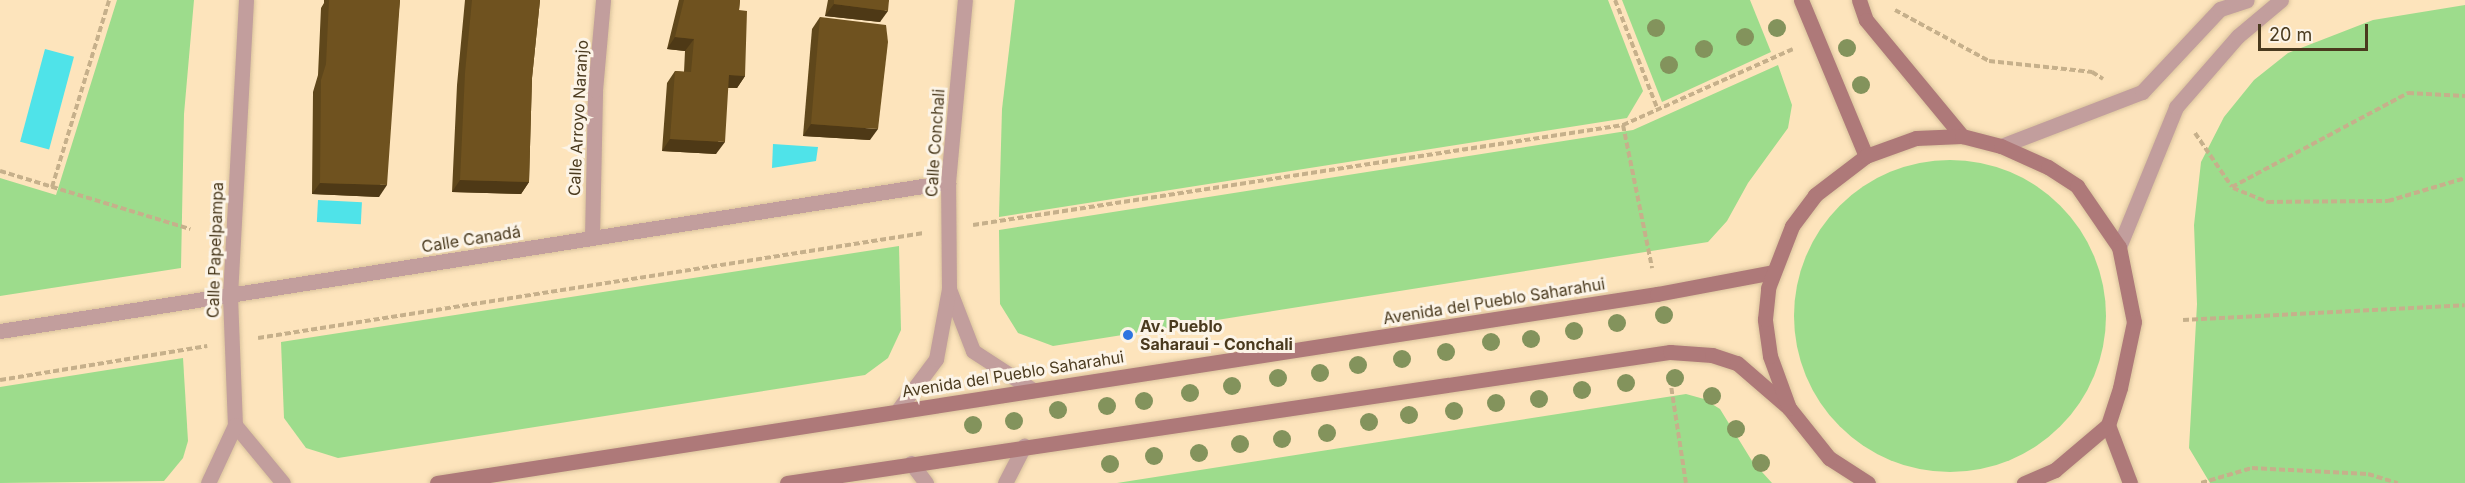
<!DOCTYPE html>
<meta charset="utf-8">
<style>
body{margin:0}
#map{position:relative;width:2465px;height:483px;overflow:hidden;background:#fde4bc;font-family:Inter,sans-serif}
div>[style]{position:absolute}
.green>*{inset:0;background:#9ddc8c}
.round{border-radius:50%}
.water>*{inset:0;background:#4fe3e9;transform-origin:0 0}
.path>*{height:4px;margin-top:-2px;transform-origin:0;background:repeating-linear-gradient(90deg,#c6b08b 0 6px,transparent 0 9px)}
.roads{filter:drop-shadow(0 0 2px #d9c29c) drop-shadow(0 0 2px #d9c29c)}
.street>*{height:15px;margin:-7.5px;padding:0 7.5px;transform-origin:7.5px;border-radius:7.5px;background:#c29e9d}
.secondary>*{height:15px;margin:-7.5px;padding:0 7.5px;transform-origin:7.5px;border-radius:7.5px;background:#ae7979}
.trees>*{width:18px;height:18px;margin:-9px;border-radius:50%;background:#83935c}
.wall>*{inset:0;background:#5f471b}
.shaded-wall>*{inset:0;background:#4e3916}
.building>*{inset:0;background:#6f521f}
.dots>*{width:16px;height:16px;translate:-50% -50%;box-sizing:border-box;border:3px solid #fcf4e7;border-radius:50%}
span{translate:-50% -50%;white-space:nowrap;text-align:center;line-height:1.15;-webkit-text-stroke:6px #fcf4e7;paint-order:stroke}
.street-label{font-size:16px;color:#4a3a1e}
.poi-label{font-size:16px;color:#4a3a1e;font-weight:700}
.left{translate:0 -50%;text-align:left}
.scale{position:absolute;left:2258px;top:24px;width:110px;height:27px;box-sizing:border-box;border:3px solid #4a3a1e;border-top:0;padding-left:8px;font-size:18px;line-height:21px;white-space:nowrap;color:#4a3a1e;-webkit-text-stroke:4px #fcf4e7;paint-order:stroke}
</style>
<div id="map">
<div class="green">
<i style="clip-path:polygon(117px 0,194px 0,184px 114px,181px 268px,0 296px,0 178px,56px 195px)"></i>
<i style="clip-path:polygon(1015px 0,1608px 0,1643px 91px,1627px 118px,999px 217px,1002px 109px)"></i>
<i style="clip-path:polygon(1622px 0,1750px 0,1771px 52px,1662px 102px)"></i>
<i style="clip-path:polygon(2465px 5px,2465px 483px,2210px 483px,2189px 448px,2197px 304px,2194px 225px,2201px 162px,2224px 117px,2254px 80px,2288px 53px,2373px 20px)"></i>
<i style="clip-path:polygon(1778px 65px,1792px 105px,1788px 128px,1748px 183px,1727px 221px,1708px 242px,1053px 346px,1018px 333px,1000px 304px,999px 230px,1633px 130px)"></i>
<i class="round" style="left:1794px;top:160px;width:312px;height:312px"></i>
<i style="clip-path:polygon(899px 246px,901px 330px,888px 358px,865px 375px,338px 458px,306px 448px,284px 418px,281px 342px)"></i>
<i style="clip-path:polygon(183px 358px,188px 441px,183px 458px,164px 481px,0 483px,0 387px)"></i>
<i style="clip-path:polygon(1686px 394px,1704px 399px,1720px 409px,1752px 461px,1772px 483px,1117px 483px)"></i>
</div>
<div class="water">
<i style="left:45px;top:49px;width:30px;height:96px;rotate:15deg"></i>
<i style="clip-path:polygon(773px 144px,818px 147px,816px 161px,772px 168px)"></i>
<i style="left:318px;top:200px;width:44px;height:22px;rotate:3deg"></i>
</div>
<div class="path">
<i style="left:1615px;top:0;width:116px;rotate:68.7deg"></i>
<i style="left:1895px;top:10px;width:107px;rotate:28.5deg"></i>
<i style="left:1989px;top:61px;width:104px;rotate:6.1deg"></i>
<i style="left:2092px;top:72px;width:13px;rotate:32deg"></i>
<i style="left:1623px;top:125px;width:146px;rotate:78.5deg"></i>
<i style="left:2195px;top:133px;width:65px;rotate:55.6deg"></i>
<i style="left:2232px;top:187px;width:200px;rotate:-28.1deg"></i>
<i style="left:2408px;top:93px;width:57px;rotate:3deg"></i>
<i style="left:0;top:171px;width:199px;rotate:17deg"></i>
<i style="left:52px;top:187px;width:195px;rotate:-73deg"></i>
<i style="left:2233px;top:188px;width:38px;rotate:22deg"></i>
<i style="left:2268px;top:202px;width:120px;rotate:-0.5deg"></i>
<i style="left:2388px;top:201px;width:80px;rotate:-16.6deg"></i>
<i style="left:973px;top:225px;width:658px;rotate:-8.75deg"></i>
<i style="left:1623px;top:125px;width:186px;rotate:-24.1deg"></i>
<i style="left:2183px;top:320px;width:282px;rotate:-3deg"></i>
<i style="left:258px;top:338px;width:674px;rotate:-8.96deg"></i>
<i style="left:1670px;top:379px;width:105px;rotate:81.3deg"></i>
<i style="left:0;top:380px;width:210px;rotate:-9.3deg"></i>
<i style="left:2201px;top:483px;width:53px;rotate:-16.4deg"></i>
<i style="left:2252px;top:468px;width:116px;rotate:3deg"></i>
<i style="left:2368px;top:474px;width:31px;rotate:17deg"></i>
</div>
<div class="roads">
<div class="street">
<i style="left:246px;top:0;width:296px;rotate:93.1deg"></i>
<i style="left:230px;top:296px;width:129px;rotate:87.8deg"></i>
<i style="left:235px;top:425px;width:75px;rotate:50.4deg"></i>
<i style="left:2001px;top:146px;width:151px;rotate:-21deg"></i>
<i style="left:2142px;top:92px;width:114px;rotate:-46.8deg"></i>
<i style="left:2220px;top:9px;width:28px;rotate:-18deg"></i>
<i style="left:592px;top:237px;width:147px;rotate:-88.8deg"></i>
<i style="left:595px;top:90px;width:90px;rotate:-84.9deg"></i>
<i style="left:2119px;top:247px;width:151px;rotate:-67.8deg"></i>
<i style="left:2176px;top:107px;width:94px;rotate:-48.9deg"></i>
<i style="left:2238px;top:36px;width:56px;rotate:-39.9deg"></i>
<i style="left:949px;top:289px;width:66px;rotate:68.8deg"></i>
<i style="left:973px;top:351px;width:72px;rotate:33deg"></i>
<i style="left:0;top:331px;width:960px;rotate:-8.93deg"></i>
<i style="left:898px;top:410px;width:64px;rotate:-53.3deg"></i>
<i style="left:936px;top:359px;width:71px;rotate:-79.5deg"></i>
<i style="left:949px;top:289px;width:107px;rotate:-90.5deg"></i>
<i style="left:948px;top:182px;width:183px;rotate:-84.7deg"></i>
<i style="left:911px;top:463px;width:25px;rotate:53deg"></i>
<i style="left:208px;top:483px;width:64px;rotate:-65deg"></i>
<i style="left:1005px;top:483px;width:42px;rotate:-62.8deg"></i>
</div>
<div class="secondary">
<i style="left:1801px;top:0;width:169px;rotate:67.4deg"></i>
<i style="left:1859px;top:0;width:21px;rotate:71deg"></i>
<i style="left:1866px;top:20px;width:151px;rotate:50.4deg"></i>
<i style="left:2108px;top:425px;width:62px;rotate:69.2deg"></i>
<i style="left:437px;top:483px;width:1235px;rotate:-8.81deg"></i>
<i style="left:1657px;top:294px;width:118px;rotate:-10.7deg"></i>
<i style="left:787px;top:483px;width:893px;rotate:-8.44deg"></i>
<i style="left:1670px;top:352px;width:42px;rotate:4.1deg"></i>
<i style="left:1712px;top:355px;width:26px;rotate:18deg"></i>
<i style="left:1737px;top:363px;width:69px;rotate:40.9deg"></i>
<i style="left:1868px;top:483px;width:46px;rotate:-147.3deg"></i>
<i style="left:1829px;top:458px;width:64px;rotate:-128.7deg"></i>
<i style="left:1789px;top:408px;width:55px;rotate:-110.1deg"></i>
<i style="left:1770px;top:356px;width:37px;rotate:-98deg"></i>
<i style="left:1765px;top:319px;width:31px;rotate:-84deg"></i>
<i style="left:1768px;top:288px;width:66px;rotate:-68.8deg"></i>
<i style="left:1792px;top:226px;width:39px;rotate:-53deg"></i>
<i style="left:1815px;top:195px;width:64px;rotate:-37.4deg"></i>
<i style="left:1866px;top:156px;width:53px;rotate:-19.8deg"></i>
<i style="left:1916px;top:138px;width:46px;rotate:-2.5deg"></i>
<i style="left:1962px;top:136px;width:40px;rotate:14.4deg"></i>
<i style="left:2001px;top:146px;width:51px;rotate:24.1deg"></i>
<i style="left:2048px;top:167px;width:35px;rotate:33deg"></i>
<i style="left:2077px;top:186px;width:74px;rotate:55.5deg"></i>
<i style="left:2119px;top:247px;width:76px;rotate:78.7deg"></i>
<i style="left:2134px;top:322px;width:67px;rotate:102deg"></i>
<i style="left:2120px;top:388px;width:39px;rotate:108deg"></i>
<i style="left:2108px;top:425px;width:70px;rotate:139.7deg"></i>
<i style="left:2055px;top:470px;width:34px;rotate:157deg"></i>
</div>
</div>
<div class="trees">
<i style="left:1656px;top:28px"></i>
<i style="left:1777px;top:28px"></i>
<i style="left:1745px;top:37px"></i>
<i style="left:1847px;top:48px"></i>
<i style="left:1704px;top:49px"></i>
<i style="left:1669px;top:65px"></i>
<i style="left:1861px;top:85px"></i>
<i style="left:1664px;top:315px"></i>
<i style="left:1617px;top:323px"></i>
<i style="left:1574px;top:331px"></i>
<i style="left:1531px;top:339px"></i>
<i style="left:1491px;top:342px"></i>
<i style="left:1446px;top:352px"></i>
<i style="left:1402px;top:359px"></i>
<i style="left:1358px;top:365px"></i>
<i style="left:1320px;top:373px"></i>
<i style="left:1278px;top:378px"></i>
<i style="left:1675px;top:378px"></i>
<i style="left:1626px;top:383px"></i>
<i style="left:1232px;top:386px"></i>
<i style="left:1582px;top:390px"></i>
<i style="left:1190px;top:393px"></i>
<i style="left:1712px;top:396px"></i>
<i style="left:1539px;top:399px"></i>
<i style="left:1144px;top:401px"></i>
<i style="left:1496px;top:403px"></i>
<i style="left:1107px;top:406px"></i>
<i style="left:1058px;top:410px"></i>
<i style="left:1454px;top:411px"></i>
<i style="left:1409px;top:415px"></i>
<i style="left:1014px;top:421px"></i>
<i style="left:1369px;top:422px"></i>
<i style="left:973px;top:425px"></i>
<i style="left:1736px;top:429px"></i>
<i style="left:1327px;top:433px"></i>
<i style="left:1282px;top:439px"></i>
<i style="left:1240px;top:444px"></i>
<i style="left:1199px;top:453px"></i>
<i style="left:1154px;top:456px"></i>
<i style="left:1761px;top:463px"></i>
<i style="left:1110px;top:464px"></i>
</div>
<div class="wall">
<i style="clip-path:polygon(324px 0,400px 0,379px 197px,312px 194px,313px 92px,318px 75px,321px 8px,324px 3px)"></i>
<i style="clip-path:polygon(465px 0,540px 0,532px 78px,529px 182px,521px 194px,452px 192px,457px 85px)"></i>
<i style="clip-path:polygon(679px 0,740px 0,739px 10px,745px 76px,737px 88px,728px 88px,716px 154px,662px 151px,667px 83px,675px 71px,684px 72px,685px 51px,667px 49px)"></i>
<i style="clip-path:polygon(828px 0,889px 0,880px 22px,825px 16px)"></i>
<i style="clip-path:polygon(820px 17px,870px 140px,803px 136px,812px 29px)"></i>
</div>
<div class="shaded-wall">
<i style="clip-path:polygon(834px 4px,888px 11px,880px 22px,825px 16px)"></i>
<i style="clip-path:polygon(675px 37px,694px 39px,685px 51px,667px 49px)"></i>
<i style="clip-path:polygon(729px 75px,745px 76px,737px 88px,721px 87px)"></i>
<i style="clip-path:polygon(811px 124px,878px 129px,870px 140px,803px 136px)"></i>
<i style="clip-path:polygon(670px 139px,725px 142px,716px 154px,662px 151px)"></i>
<i style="clip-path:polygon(460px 180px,529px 182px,521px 194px,452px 192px)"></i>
<i style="clip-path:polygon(320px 183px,387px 185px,379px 197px,312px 194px)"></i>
</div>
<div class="building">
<i style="clip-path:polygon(329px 0,400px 0,387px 185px,320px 183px,321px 80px,326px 64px)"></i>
<i style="clip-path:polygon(472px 0,540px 0,532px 78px,529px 182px,460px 180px,465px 73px)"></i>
<i style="clip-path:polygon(684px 0,740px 0,739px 10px,747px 11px,745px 76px,729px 75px,725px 142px,670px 139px,675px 71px,691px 72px,694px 39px,675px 37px)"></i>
<i style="clip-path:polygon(834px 0,889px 0,888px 11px,834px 4px)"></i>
<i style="clip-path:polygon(820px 17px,886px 25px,888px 42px,878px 129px,811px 124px)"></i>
</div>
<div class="dots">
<i style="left:1128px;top:335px;background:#2e74e0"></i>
</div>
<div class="street-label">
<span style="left:578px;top:118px;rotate:-87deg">Calle Arroyo Naranjo</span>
<span style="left:935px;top:143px;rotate:-86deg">Calle Conchali</span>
<span style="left:471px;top:239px;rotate:-9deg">Calle Canadá</span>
<span style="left:215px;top:250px;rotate:-88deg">Calle Papelpampa</span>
<span style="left:1494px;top:301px;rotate:-9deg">Avenida del Pueblo Saharahui</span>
<span style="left:1013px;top:374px;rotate:-9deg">Avenida del Pueblo Saharahui</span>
</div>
<div class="poi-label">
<span class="left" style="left:1140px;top:335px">Av. Pueblo<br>Saharaui - Conchali</span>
</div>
<div class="scale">20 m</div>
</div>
